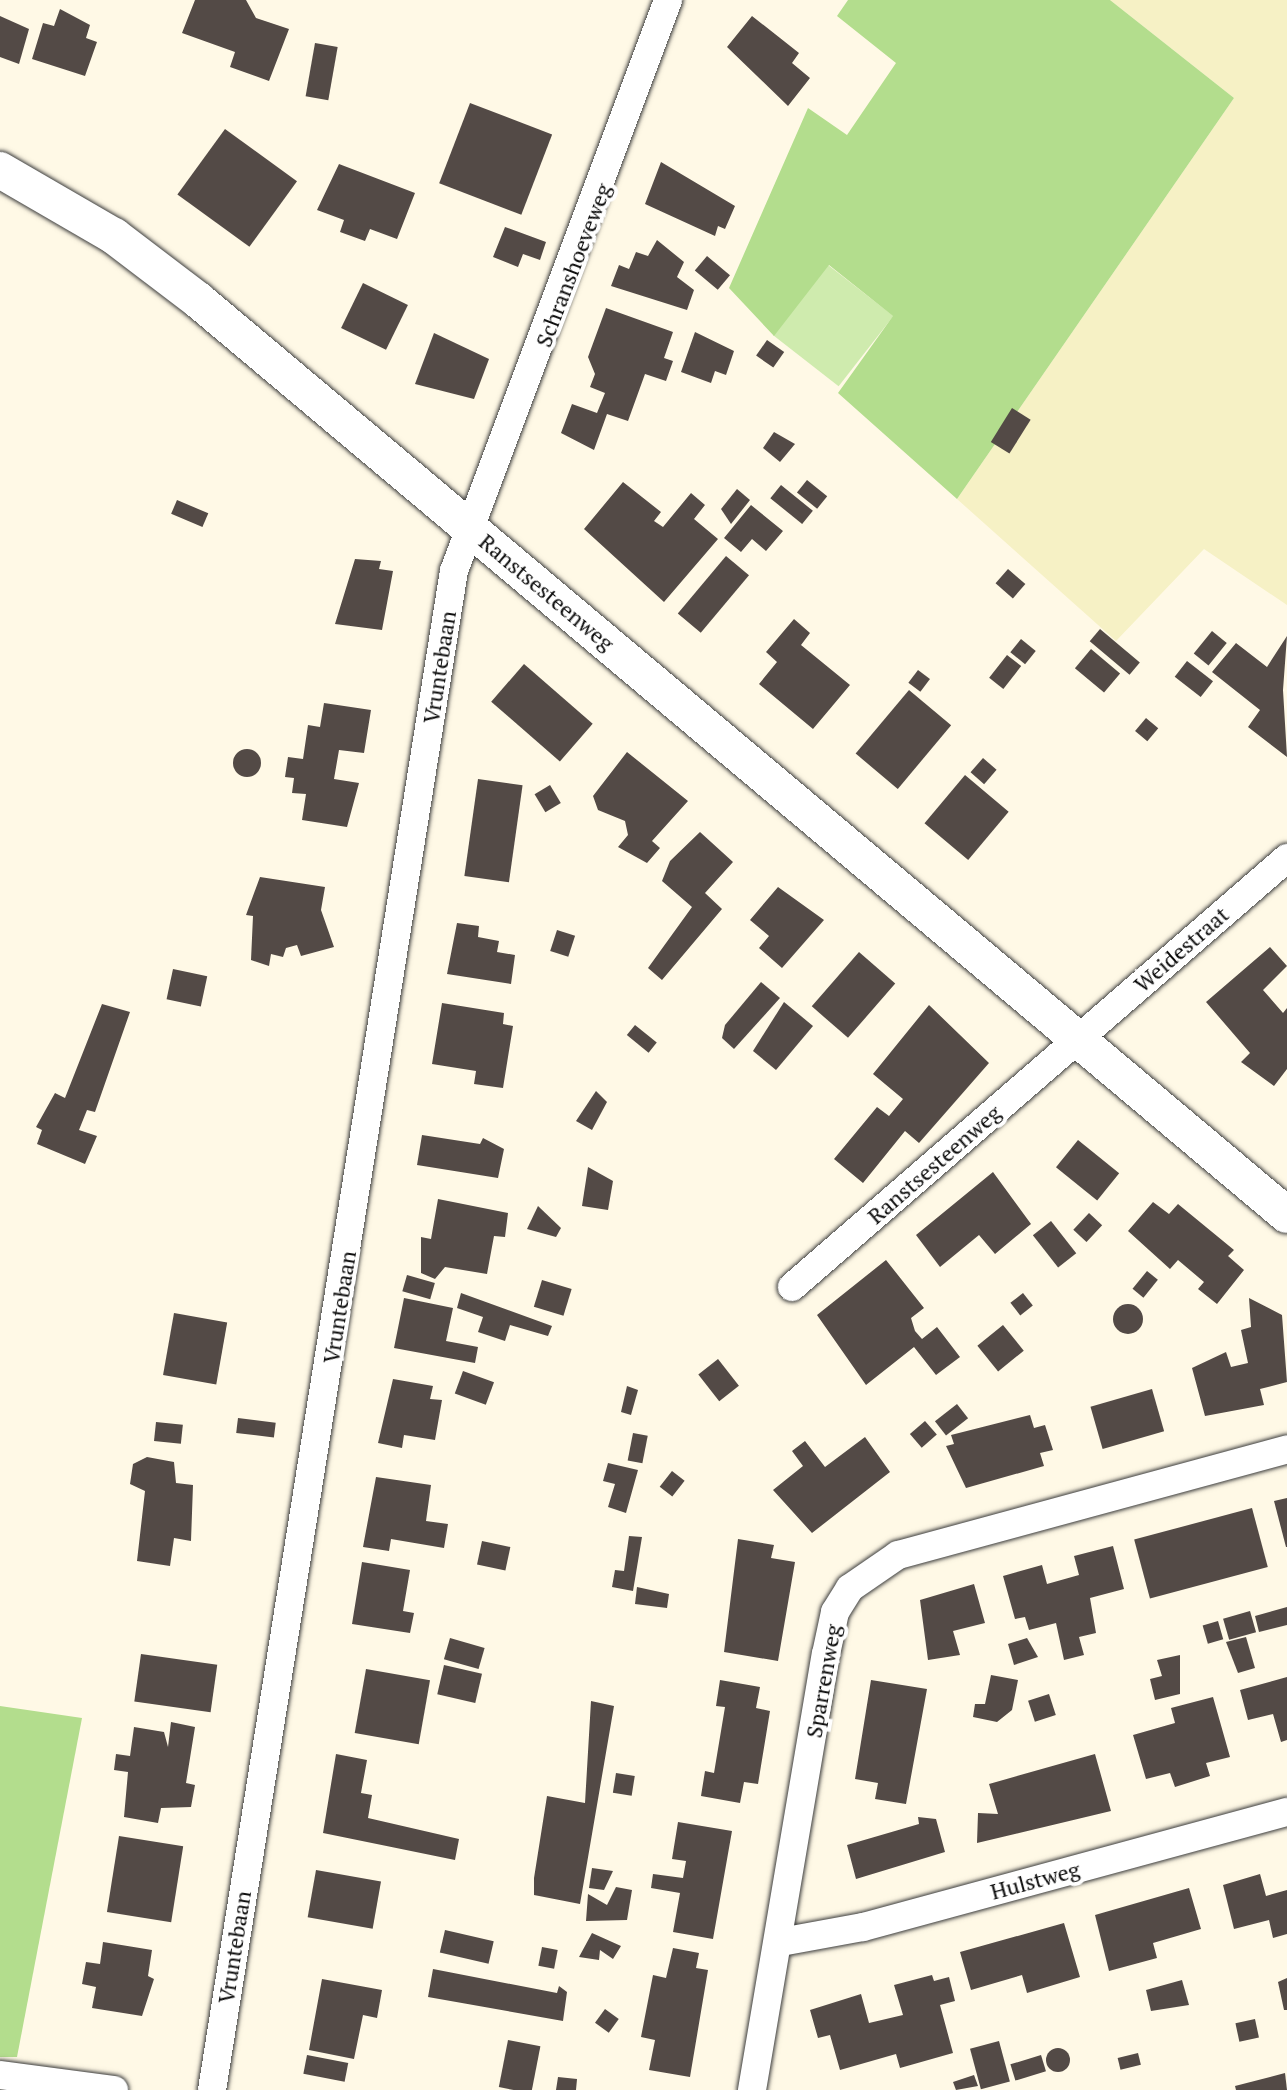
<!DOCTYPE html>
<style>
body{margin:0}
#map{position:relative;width:1287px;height:2090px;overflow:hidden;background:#fff9e6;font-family:"PT Serif",serif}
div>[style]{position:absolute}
.farmland>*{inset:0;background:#f6f1c5}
.green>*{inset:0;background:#cfebae;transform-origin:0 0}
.forest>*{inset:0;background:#b3dd8d}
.building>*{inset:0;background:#534a46;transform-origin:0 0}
.round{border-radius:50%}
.roads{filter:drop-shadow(0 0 2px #3d3d3d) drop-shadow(0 0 2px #3d3d3d)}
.minor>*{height:28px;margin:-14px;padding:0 14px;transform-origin:14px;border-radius:14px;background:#fff}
.tertiary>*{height:36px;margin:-18px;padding:0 18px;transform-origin:18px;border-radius:18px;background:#fff}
span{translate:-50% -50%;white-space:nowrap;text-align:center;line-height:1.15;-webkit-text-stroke:8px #fff;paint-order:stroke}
.street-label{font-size:22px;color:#0a0a0a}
</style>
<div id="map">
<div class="farmland">
<i style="clip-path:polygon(1110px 0,1287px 0,1287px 605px,1204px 549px,1116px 641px,957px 499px,1234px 98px)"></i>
</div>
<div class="green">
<i style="left:828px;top:265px;width:83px;height:89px;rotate:38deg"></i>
</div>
<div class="forest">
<i style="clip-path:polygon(848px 0,1110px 0,1234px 98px,957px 499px,838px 393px,893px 316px,829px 265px,774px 336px,729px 288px,808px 108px,847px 135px,896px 63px,837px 16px)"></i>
<i style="clip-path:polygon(0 1706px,82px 1718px,17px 2057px,0 2057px)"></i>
</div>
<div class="building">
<i style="clip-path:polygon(195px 0,246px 0,256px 18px,289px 29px,269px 81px,230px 67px,235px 52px,182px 33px)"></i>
<i style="clip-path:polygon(60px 9px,90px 25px,86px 38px,97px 42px,85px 76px,32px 59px,43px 23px,54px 26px)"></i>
<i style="clip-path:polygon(0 16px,29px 29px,19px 64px,0 57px)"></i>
<i style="clip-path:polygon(752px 16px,799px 53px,792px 63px,810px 78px,788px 106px,727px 47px)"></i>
<i style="left:315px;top:43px;width:23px;height:54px;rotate:10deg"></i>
<i style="left:470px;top:103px;width:88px;height:86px;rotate:21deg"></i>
<i style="left:225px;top:129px;width:89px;height:81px;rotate:36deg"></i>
<i style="clip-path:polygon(661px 162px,735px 206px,725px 229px,718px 226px,715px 236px,645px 204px)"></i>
<i style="clip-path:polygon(339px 164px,415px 193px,397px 239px,370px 229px,365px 241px,340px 232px,344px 220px,317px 210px)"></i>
<i style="clip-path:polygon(505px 227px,546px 242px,540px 260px,523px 254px,518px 267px,493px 257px)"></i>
<i style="clip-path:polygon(657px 240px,684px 262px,677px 277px,694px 290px,687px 310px,611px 286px,619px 265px,629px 269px,636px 252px,648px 256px)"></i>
<i style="left:707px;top:256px;width:30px;height:19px;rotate:40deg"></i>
<i style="left:363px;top:283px;width:50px;height:50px;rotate:26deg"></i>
<i style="clip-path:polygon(606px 308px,673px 332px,664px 358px,673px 361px,666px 381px,645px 374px,628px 421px,607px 414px,594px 450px,561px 433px,572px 404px,597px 413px,605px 393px,590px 387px,595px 374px,588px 357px)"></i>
<i style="clip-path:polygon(695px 332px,734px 351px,726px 375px,715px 371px,711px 383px,681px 372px)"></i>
<i style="clip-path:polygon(434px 333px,489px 359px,474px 399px,415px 384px)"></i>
<i style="left:767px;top:340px;width:21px;height:19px;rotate:35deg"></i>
<i style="left:1012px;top:408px;width:22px;height:40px;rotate:32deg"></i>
<i style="clip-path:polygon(774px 432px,795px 444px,780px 462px,763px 448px)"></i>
<i style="left:807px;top:480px;width:26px;height:16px;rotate:39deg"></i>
<i style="clip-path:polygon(623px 482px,661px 512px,654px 521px,663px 527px,691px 493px,705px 505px,694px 519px,718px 539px,664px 602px,584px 529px)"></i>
<i style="left:781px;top:485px;width:41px;height:17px;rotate:39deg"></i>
<i style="clip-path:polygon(737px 489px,750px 500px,731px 524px,721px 509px)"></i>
<i style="left:177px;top:500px;width:34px;height:15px;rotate:23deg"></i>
<i style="clip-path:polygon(751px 505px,783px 531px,766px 551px,752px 539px,741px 552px,724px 538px)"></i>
<i style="left:726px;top:556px;width:30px;height:75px;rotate:40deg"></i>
<i style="clip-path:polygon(355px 559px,381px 561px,379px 569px,393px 571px,382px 630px,335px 624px)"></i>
<i style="left:1008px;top:569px;width:23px;height:19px;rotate:41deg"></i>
<i style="clip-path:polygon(794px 619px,810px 633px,801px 645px,850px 685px,813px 729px,759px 684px,777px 662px,766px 652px)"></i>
<i style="left:1100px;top:629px;width:52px;height:16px;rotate:40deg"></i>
<i style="left:1212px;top:631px;width:19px;height:29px;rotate:39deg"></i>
<i style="clip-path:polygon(1287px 636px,1283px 690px,1287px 757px,1248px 727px,1260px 710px,1212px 672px,1236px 643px,1267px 667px)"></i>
<i style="left:1021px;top:639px;width:19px;height:17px;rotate:39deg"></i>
<i style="left:1091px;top:649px;width:38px;height:25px;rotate:40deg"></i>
<i style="left:1007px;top:655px;width:18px;height:29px;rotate:38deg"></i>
<i style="left:1187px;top:661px;width:33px;height:20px;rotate:38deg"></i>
<i style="left:524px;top:664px;width:91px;height:50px;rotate:41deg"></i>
<i style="left:918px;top:670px;width:15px;height:16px;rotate:37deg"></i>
<i style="left:909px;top:690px;width:55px;height:83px;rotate:40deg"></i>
<i style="clip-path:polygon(324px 703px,371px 710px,364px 753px,339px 750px,334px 779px,359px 783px,347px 827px,302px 820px,306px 794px,292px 793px,294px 778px,285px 777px,288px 757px,303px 759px,308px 725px,320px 727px)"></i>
<i style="left:1146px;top:718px;width:16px;height:17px;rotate:40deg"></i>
<i class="round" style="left:233px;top:749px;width:28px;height:28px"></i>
<i style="clip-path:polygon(627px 752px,688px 801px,652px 841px,660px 848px,647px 863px,618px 847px,628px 835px,625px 821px,598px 810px,593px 796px)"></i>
<i style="left:983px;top:758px;width:18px;height:19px;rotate:41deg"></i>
<i style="left:965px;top:775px;width:57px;height:63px;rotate:40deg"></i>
<i style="left:478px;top:779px;width:45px;height:98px;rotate:8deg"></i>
<i style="left:550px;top:785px;width:21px;height:18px;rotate:59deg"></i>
<i style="clip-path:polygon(700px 832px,733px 862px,705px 893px,722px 909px,662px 980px,648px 968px,692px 907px,662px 881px,670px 861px)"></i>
<i style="clip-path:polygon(260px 877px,325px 887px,321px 910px,334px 947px,301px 956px,297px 945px,286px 948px,283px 957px,271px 954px,269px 966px,251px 960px,253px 916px,246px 915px)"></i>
<i style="clip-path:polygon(778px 887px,824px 920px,782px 968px,759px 948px,769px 936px,750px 920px)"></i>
<i style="clip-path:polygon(457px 923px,479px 926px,478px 937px,499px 941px,497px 952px,515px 955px,511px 984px,447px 974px)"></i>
<i style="left:557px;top:930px;width:19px;height:22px;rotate:18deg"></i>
<i style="clip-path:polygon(1270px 947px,1287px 966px,1263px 990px,1283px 1013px,1287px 1008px,1287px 1069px,1274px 1086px,1241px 1062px,1250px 1053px,1206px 1002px)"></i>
<i style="left:859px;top:952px;width:48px;height:72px;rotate:41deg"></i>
<i style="left:173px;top:969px;width:35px;height:31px;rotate:12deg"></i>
<i style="clip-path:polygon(761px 982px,780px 998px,734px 1049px,722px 1038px,725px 1025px)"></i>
<i style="clip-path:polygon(784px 1002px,813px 1026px,776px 1070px,753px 1051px)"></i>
<i style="clip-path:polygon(442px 1003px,504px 1013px,503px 1024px,513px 1026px,503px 1088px,474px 1084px,476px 1071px,432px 1064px)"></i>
<i style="clip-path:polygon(102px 1004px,130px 1012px,95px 1112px,87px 1110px,79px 1130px,97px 1136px,85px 1164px,37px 1144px,42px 1130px,36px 1127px,55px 1093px,65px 1098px)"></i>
<i style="clip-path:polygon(929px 1005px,989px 1063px,919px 1143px,905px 1131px,863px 1183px,834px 1159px,877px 1107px,889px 1116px,903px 1099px,873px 1074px)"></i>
<i style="left:635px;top:1025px;width:28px;height:13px;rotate:39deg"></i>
<i style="clip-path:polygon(596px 1091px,607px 1102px,592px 1130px,576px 1121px)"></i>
<i style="clip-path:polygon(422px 1135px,480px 1144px,483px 1138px,504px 1149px,498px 1178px,417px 1165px)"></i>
<i style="left:1078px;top:1140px;width:53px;height:35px;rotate:39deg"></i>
<i style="clip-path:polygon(588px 1167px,613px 1181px,608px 1210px,582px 1206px)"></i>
<i style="clip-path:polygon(993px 1172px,1031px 1224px,995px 1254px,979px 1235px,940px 1267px,916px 1235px)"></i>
<i style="clip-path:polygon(438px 1199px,508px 1213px,505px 1237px,494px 1236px,487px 1274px,445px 1267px,435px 1279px,421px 1273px,421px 1237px,431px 1239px)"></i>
<i style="clip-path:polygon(1153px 1202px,1169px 1214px,1178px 1204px,1234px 1250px,1228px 1256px,1244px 1270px,1217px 1304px,1198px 1289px,1204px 1282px,1178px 1260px,1170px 1269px,1128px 1231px)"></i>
<i style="clip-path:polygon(538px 1206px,561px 1228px,556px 1237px,527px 1229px)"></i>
<i style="left:1089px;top:1213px;width:18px;height:23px;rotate:43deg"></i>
<i style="left:1051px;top:1221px;width:41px;height:23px;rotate:52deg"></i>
<i style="clip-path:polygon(886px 1260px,924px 1308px,911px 1318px,915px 1331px,922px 1339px,937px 1327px,960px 1357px,936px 1375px,914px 1347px,866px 1385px,817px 1315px)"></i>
<i style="left:1147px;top:1271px;width:14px;height:23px;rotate:39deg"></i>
<i style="left:407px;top:1275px;width:29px;height:17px;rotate:16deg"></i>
<i style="left:542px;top:1280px;width:31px;height:28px;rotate:17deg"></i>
<i style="clip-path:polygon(461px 1293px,552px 1326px,548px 1336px,510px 1325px,505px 1341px,478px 1332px,483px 1317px,457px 1308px)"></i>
<i style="left:1023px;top:1293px;width:16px;height:16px;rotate:52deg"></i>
<i style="clip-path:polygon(404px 1298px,453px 1308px,446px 1341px,478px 1347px,475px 1363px,394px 1348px)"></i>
<i style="clip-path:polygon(1249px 1298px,1282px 1315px,1287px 1382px,1260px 1389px,1264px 1405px,1205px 1416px,1192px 1368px,1226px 1352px,1231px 1367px,1248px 1363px,1241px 1330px,1251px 1327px)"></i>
<i class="round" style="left:1113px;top:1304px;width:30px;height:30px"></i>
<i style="left:174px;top:1313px;width:54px;height:63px;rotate:10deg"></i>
<i style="left:1003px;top:1325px;width:33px;height:33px;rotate:51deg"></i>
<i style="left:718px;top:1359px;width:34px;height:25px;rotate:52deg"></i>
<i style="left:463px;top:1371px;width:33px;height:24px;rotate:20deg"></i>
<i style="clip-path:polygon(393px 1379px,433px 1386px,430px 1399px,442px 1400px,435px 1440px,404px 1435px,402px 1448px,378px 1443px)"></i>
<i style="clip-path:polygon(627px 1386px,638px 1390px,631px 1415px,621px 1412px)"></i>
<i style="left:1152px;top:1389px;width:44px;height:64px;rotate:74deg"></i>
<i style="left:957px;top:1404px;width:18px;height:28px;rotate:52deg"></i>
<i style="clip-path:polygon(1030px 1415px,1034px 1428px,1045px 1425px,1053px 1450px,1040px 1453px,1044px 1466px,966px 1488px,946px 1446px,954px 1444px,951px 1435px)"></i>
<i style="left:238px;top:1418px;width:38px;height:15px;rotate:7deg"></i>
<i style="left:925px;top:1421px;width:18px;height:20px;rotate:49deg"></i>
<i style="left:156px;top:1422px;width:27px;height:19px;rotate:6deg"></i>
<i style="left:633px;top:1433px;width:15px;height:28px;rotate:11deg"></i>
<i style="clip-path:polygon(865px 1437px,890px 1472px,812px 1533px,773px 1490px,803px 1466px,792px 1451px,805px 1441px,825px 1467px)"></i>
<i style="clip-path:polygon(147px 1457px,174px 1462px,176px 1483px,193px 1485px,191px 1541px,174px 1538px,170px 1566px,137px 1561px,145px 1491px,130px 1484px,133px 1464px)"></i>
<i style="clip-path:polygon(608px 1463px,638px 1470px,626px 1513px,608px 1507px,615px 1484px,603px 1481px)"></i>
<i style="left:672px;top:1471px;width:16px;height:20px;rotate:38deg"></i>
<i style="clip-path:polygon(376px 1477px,431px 1485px,426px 1521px,448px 1524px,444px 1548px,391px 1539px,389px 1551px,363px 1547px)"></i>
<i style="clip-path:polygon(1287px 1498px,1287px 1547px,1286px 1547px,1274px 1501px)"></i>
<i style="left:1252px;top:1508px;width:61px;height:122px;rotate:75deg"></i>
<i style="clip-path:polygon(629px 1536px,642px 1537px,633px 1591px,612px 1587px,615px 1570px,624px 1571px)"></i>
<i style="clip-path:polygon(738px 1539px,774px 1545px,771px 1558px,795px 1562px,778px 1661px,724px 1652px)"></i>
<i style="left:482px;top:1541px;width:29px;height:24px;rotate:12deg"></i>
<i style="clip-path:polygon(1113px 1546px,1124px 1589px,1090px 1598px,1096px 1633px,1079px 1637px,1084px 1655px,1064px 1660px,1056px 1623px,1029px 1630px,1025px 1617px,1015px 1619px,1003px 1576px,1042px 1565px,1047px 1584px,1079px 1575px,1074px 1556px)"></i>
<i style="clip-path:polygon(362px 1562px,410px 1570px,403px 1611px,414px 1613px,410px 1633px,352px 1624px)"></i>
<i style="clip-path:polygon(974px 1584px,985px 1623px,953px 1631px,960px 1655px,928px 1660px,920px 1600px)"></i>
<i style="clip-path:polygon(637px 1587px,669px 1594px,667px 1608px,635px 1604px)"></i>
<i style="clip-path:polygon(1287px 1607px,1287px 1625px,1259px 1632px,1255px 1616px)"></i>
<i style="left:1250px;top:1611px;width:22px;height:28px;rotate:74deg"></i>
<i style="left:1218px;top:1621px;width:19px;height:16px;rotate:74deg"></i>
<i style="clip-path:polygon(1246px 1637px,1255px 1668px,1238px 1673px,1226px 1642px)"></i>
<i style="left:450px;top:1638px;width:36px;height:22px;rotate:16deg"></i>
<i style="clip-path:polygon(1027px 1638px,1038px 1657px,1014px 1665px,1008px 1644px)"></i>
<i style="left:141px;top:1654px;width:77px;height:48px;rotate:8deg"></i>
<i style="clip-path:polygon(1180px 1655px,1180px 1694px,1155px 1700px,1150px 1679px,1162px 1676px,1157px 1660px)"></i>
<i style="left:444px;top:1665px;width:39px;height:30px;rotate:13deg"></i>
<i style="left:366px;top:1669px;width:65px;height:65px;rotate:10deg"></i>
<i style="clip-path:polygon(991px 1675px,1018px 1680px,1012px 1710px,997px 1722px,973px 1717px,975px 1704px,985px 1704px)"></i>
<i style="clip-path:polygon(1287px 1677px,1287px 1740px,1281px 1742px,1273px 1714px,1248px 1720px,1240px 1690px)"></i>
<i style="clip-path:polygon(720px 1680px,760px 1687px,756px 1708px,770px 1711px,758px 1784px,744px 1782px,740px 1803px,701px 1796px,705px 1771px,714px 1773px,725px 1707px,716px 1706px)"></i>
<i style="clip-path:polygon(871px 1680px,927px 1689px,906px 1804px,875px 1799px,878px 1783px,855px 1779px)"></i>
<i style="left:1049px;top:1694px;width:22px;height:22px;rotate:72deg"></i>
<i style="clip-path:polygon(1213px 1697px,1230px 1757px,1206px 1763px,1210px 1776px,1175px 1787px,1170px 1773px,1146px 1779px,1133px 1735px,1175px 1723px,1171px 1708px)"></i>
<i style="clip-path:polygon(591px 1701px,614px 1706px,580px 1904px,534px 1895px,534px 1878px,547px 1796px,585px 1803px)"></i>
<i style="clip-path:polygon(171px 1722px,195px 1727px,186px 1783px,195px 1785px,191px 1807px,161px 1808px,158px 1823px,124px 1817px,128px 1772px,114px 1770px,116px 1754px,130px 1756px,134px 1727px,164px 1732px,168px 1747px)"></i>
<i style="clip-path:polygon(336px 1754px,367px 1760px,361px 1793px,372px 1795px,368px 1818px,459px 1839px,455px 1860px,323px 1833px)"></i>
<i style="clip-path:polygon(1095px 1754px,1111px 1811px,977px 1843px,978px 1813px,998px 1814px,989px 1784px)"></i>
<i style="left:616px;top:1773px;width:19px;height:20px;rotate:9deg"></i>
<i style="clip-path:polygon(918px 1817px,936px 1819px,945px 1852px,856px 1879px,847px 1845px,919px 1824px)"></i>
<i style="clip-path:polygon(678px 1822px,732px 1831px,713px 1939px,673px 1932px,680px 1893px,651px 1888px,653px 1874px,683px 1878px,686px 1861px,672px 1859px)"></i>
<i style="left:119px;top:1836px;width:65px;height:77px;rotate:9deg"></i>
<i style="clip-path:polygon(592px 1868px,613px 1871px,604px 1890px,589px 1888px)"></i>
<i style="left:316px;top:1870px;width:66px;height:48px;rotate:10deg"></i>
<i style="clip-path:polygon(1260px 1874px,1266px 1896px,1287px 1890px,1287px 1934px,1273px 1938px,1269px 1920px,1234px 1929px,1223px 1885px)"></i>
<i style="clip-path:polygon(616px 1887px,632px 1890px,627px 1920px,586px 1921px,588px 1894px,607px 1905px)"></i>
<i style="clip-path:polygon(1189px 1888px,1201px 1929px,1153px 1943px,1157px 1958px,1109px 1971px,1095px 1915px)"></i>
<i style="clip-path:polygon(1064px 1923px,1080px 1977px,1027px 1993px,1022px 1975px,971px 1990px,960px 1952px)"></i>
<i style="left:445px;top:1930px;width:50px;height:23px;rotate:13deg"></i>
<i style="clip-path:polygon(592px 1933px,621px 1946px,613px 1959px,600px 1950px,599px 1960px,579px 1957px)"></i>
<i style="clip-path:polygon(103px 1942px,152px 1950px,148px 1976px,154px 1979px,142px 2016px,92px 2008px,96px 1987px,82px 1984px,86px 1962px,100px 1964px)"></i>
<i style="left:542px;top:1947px;width:16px;height:19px;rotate:11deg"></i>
<i style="clip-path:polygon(673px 1948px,699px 1953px,696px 1968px,708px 1970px,690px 2077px,649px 2070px,655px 2040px,641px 2037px,653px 1975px,666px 1978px)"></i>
<i style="clip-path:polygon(433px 1969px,557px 1993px,559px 1986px,567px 1992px,563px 2021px,428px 1997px)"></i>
<i style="clip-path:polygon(932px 1975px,934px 1981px,949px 1977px,955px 2001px,940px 2005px,953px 2053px,900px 2068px,896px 2054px,840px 2070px,830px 2035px,818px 2038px,810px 2010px,861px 1994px,869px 2023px,903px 2015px,894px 1985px)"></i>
<i style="clip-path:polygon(1287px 1978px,1287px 2010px,1284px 2010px,1278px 1982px)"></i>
<i style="clip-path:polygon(322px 1979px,382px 1990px,377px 2018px,363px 2015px,354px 2059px,309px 2050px)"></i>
<i style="clip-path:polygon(1182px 1980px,1189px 2005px,1151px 2011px,1146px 1990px)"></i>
<i style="left:605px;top:2009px;width:17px;height:17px;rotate:36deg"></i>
<i style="left:1255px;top:2019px;width:19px;height:20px;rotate:78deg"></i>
<i style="left:508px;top:2040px;width:33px;height:48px;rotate:11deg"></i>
<i style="left:999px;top:2041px;width:42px;height:30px;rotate:75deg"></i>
<i class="round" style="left:1046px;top:2048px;width:24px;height:24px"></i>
<i style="left:1138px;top:2053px;width:12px;height:21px;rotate:76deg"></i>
<i style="left:307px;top:2055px;width:42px;height:19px;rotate:11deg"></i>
<i style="left:1041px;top:2055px;width:17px;height:32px;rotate:73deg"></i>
<i style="clip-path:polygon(1285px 2073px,1287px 2090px,1236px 2090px,1235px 2086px)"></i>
<i style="clip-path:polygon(974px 2075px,978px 2086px,956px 2090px,953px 2082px)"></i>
<i style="clip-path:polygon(558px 2077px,577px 2079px,576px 2090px,556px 2090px)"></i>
</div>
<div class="roads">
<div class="minor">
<i style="left:792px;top:1287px;width:655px;rotate:-40.91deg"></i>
<i style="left:781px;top:1942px;width:83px;rotate:-10.4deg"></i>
<i style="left:863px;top:1927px;width:439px;rotate:-15.2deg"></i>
<i style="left:0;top:2075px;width:115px;rotate:7.5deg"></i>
<i style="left:212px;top:2090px;width:1538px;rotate:-80.95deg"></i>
<i style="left:454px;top:571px;width:610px;rotate:-69.45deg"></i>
<i style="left:752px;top:2090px;width:442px;rotate:-80.4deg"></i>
<i style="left:826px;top:1654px;width:43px;rotate:-77.9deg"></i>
<i style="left:835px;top:1612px;width:28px;rotate:-58deg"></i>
<i style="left:850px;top:1588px;width:58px;rotate:-34.5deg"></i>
<i style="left:898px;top:1555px;width:403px;rotate:-15.2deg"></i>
</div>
<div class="tertiary">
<i style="left:0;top:170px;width:132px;rotate:30.1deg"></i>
<i style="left:114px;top:236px;width:106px;rotate:37.3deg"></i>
<i style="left:198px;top:300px;width:1422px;rotate:40.04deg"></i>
</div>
</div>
<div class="street-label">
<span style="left:573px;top:265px;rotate:-69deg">Schranshoeveweg</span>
<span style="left:547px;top:592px;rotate:40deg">Ranstsesteenweg</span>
<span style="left:439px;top:667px;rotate:-81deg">Vruntebaan</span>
<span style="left:1181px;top:949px;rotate:-41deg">Weidestraat</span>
<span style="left:934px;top:1164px;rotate:-41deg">Ranstsesteenweg</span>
<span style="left:339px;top:1307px;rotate:-81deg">Vruntebaan</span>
<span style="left:823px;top:1681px;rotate:-80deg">Sparrenweg</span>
<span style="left:1035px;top:1880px;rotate:-15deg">Hulstweg</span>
<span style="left:234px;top:1947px;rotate:-81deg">Vruntebaan</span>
</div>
</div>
